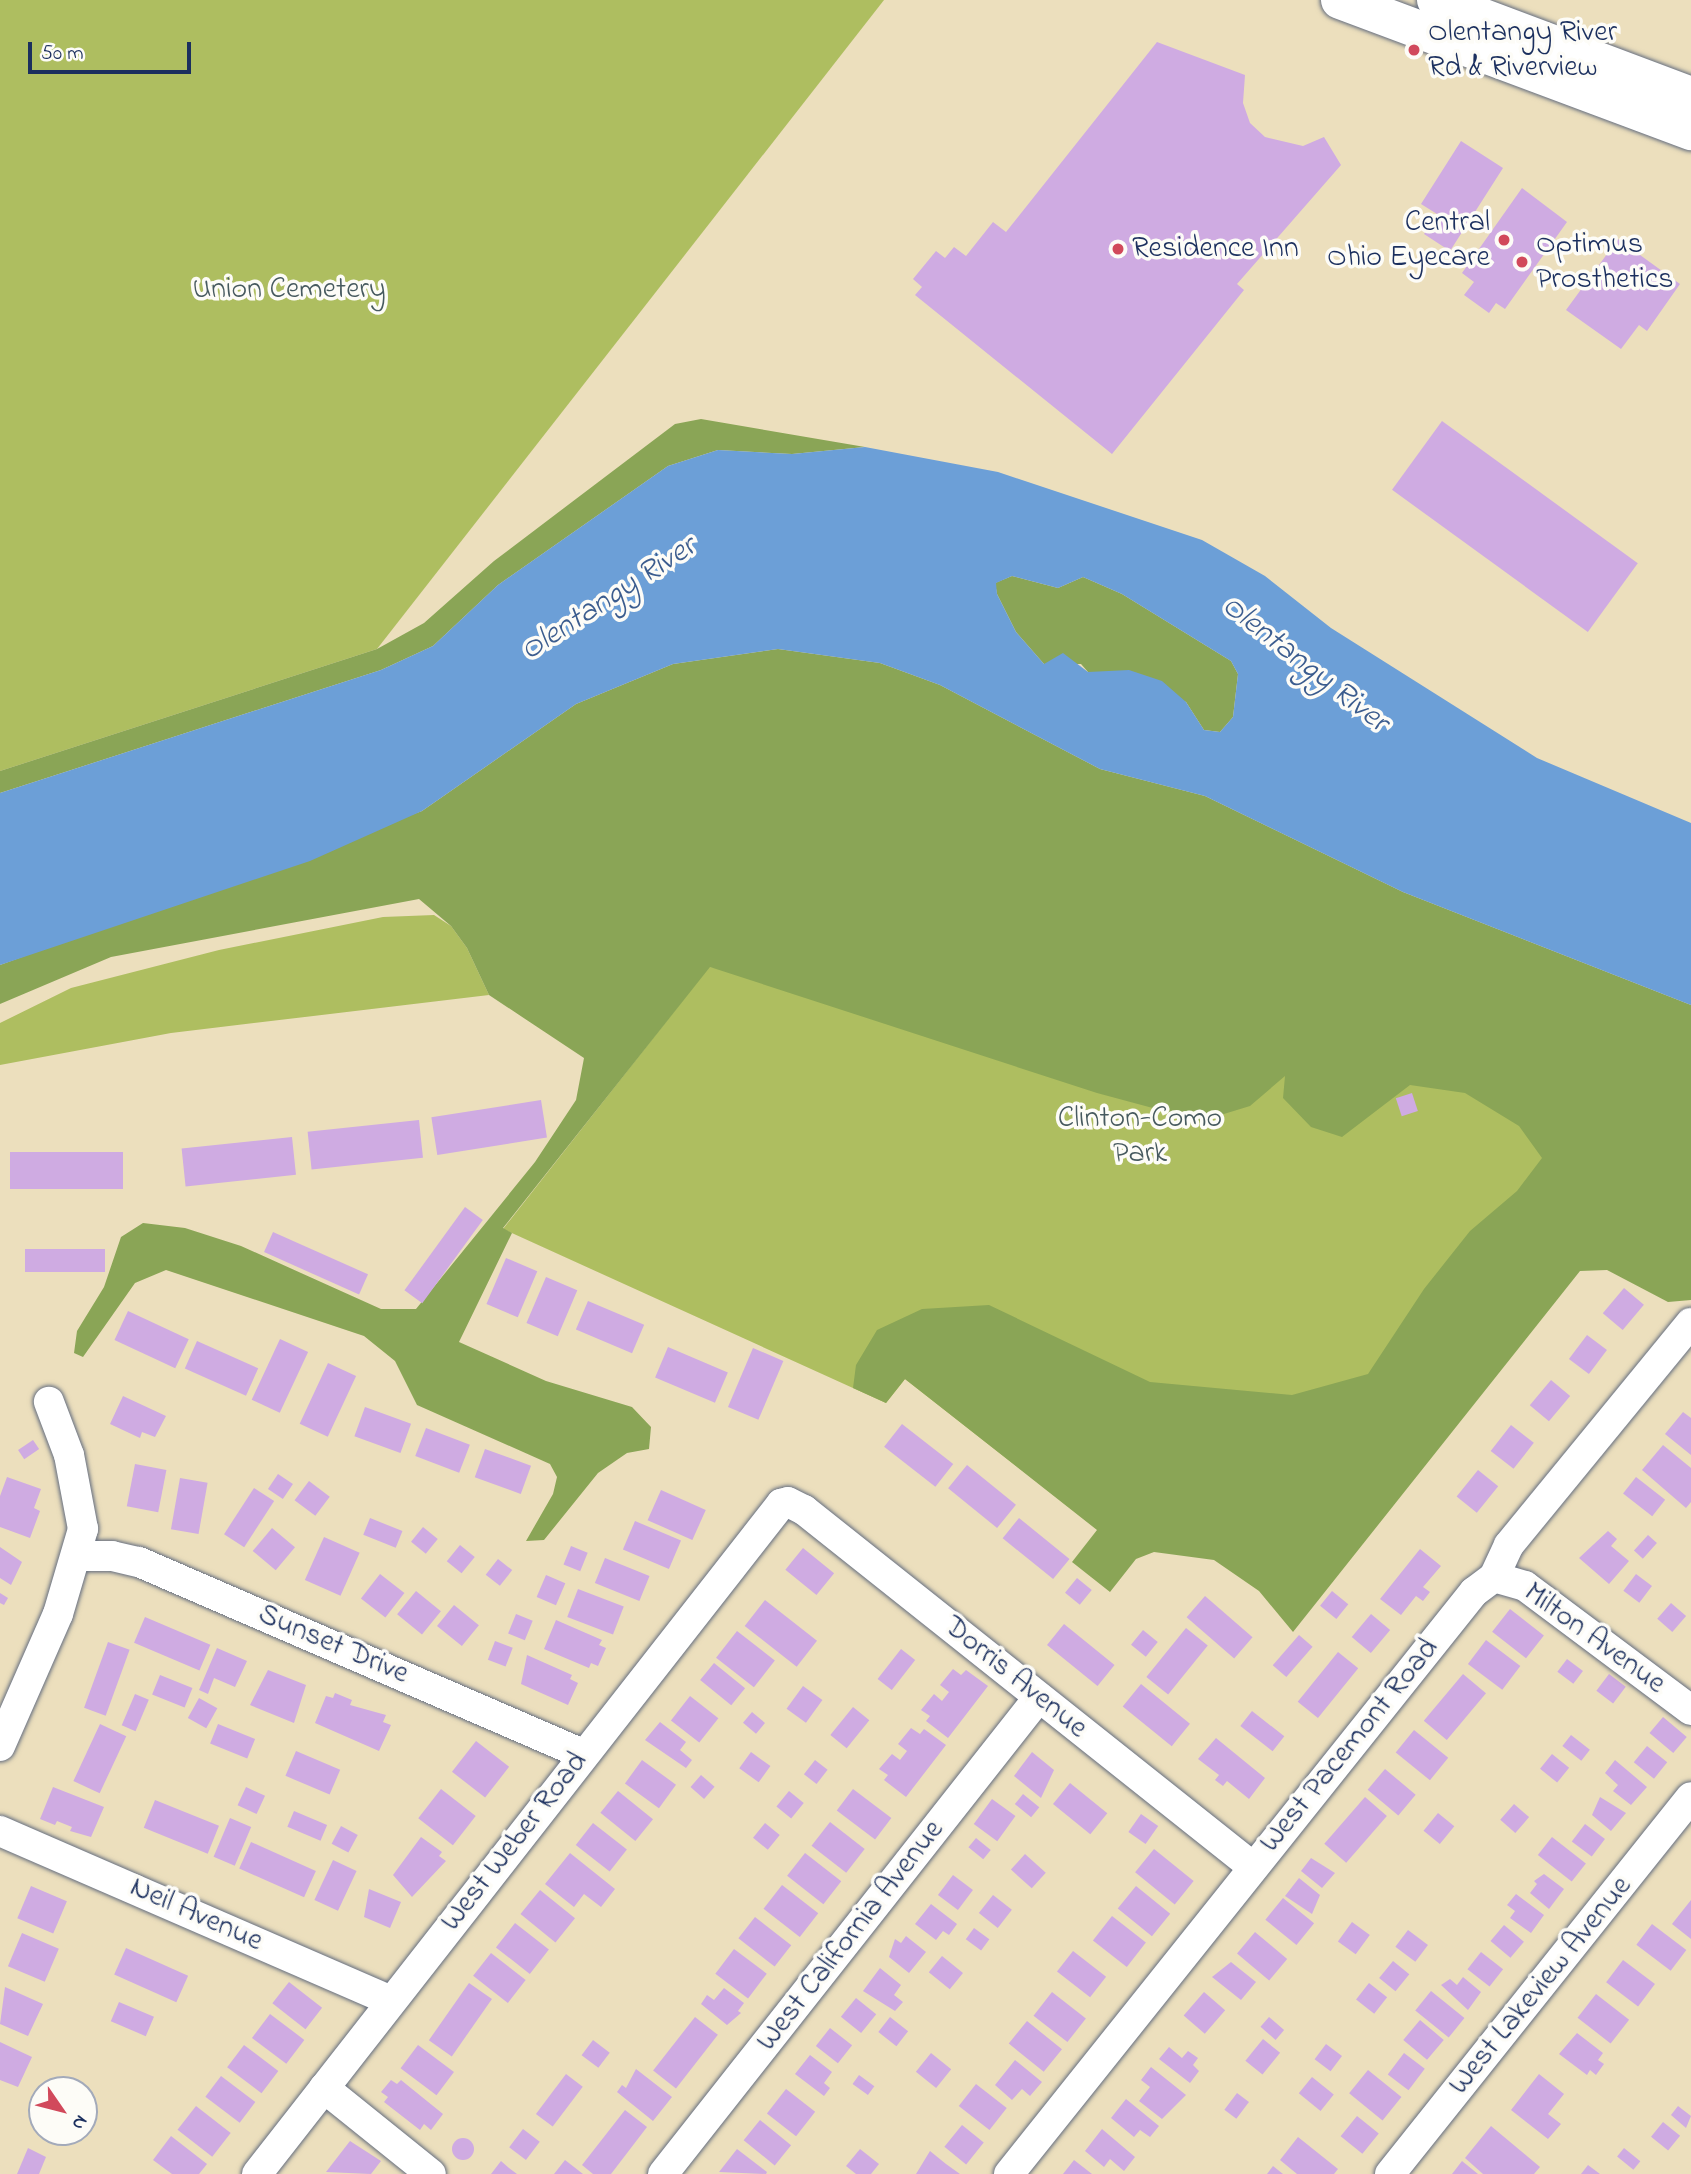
<!DOCTYPE html>
<style>
body{margin:0}
#map{position:relative;width:1691px;height:2174px;overflow:hidden;background:#ecdfbd;font-family:"Indie Flower",sans-serif}
div>[style]{position:absolute}
.green>*{inset:0;background:#aebe60}
.forest>*{inset:0;background:#8aa556}
.water>*{inset:0;background:#6c9fd7}
.building>*{inset:0;background:#cfabe2;transform-origin:0 0}
.round{border-radius:50%}
.roads{filter:drop-shadow(0 0 2px #646d7f) drop-shadow(0 0 2px #646d7f)}
.minor>*{height:30px;margin:-15px;padding:0 15px;transform-origin:15px;border-radius:15px;background:#fff}
.major>*{height:38px;margin:-19px;padding:0 19px;transform-origin:19px;border-radius:19px;background:#fff}
.dots>*{width:19px;height:19px;translate:-50% -50%;box-sizing:border-box;border:4px solid #fdfcf7;border-radius:50%}
span{translate:-50% -50%;white-space:nowrap;text-align:center;line-height:1.15;-webkit-text-stroke:7px #fdfcf7;paint-order:stroke}
.poi-label{font-size:30px;color:#1b2f5e}
.left{translate:0 -50%;text-align:left}
.right{translate:-100% -50%;text-align:right}
.park-label{font-size:30px;color:#475a5f}
.street-label{font-size:30px;color:#1b2f5e}
.water-label{font-size:32px;color:#3b5c8e;font-style:italic}
.north{position:absolute;left:28px;top:2076px;width:70px;height:70px;box-sizing:border-box;background:#fdfcf7;border:2px solid #a3aaba;border-radius:50%;rotate:125deg;font-size:19px;font-weight:700;line-height:28px;text-align:center;color:#1b2f5e}
.north::after{content:'';display:block;margin:auto;width:24px;height:32px;background:#d1495b;clip-path:polygon(50% 0,100% 100%,50% 72%,0 100%)}
.scale{position:absolute;left:28px;top:42px;width:163px;height:32px;box-sizing:border-box;border:4px solid #1b2f5e;border-top:0;padding-left:9px;font-size:21px;line-height:24px;white-space:nowrap;color:#1b2f5e;-webkit-text-stroke:5px #fdfcf7;paint-order:stroke}
</style>
<div id="map">
<div class="green">
<i style="clip-path:polygon(0 0,884px 0,377px 649px,0 771px)"></i>
<i style="clip-path:polygon(434px 915px,451px 926px,467px 948px,489px 995px,171px 1033px,0 1065px,0 1023px,71px 988px,219px 950px,383px 917px)"></i>
<i style="clip-path:polygon(709px 967px,1691px 1005px,1577px 1231px,1293px 1591px,1144px 1472px,1098px 1530px,905px 1379px,886px 1403px,503px 1229px)"></i>
</div>
<div class="forest">
<i style="clip-path:polygon(701px 419px,865px 447px,792px 454px,718px 450px,668px 466px,498px 585px,433px 646px,381px 670px,0 793px,0 771px,377px 649px,424px 623px,494px 561px,675px 424px)"></i>
<i style="clip-path:polygon(1012px 576px,1058px 588px,1083px 577px,1122px 594px,1231px 661px,1238px 674px,1233px 717px,1220px 732px,1204px 730px,1186px 702px,1102px 672px,1088px 672px,1081px 664px,1044px 664px,1016px 632px,997px 594px,995px 583px)"></i>
<i style="clip-path:polygon(778px 649px,880px 663px,940px 685px,1100px 769px,1205px 796px,1403px 892px,1691px 1005px,1691px 1300px,1668px 1302px,1607px 1270px,1580px 1271px,1293px 1632px,1259px 1591px,1214px 1560px,1154px 1552px,1136px 1559px,1110px 1592px,1072px 1562px,1097px 1530px,905px 1379px,886px 1403px,853px 1388px,856px 1365px,877px 1330px,922px 1309px,989px 1305px,1150px 1382px,1292px 1395px,1368px 1374px,1424px 1289px,1470px 1231px,1517px 1191px,1542px 1158px,1519px 1126px,1465px 1093px,1410px 1085px,1342px 1137px,1311px 1127px,1283px 1098px,1285px 1076px,1250px 1106px,1201px 1121px,1097px 1093px,710px 967px,503px 1228px,512px 1233px,459px 1342px,546px 1381px,632px 1407px,651px 1427px,649px 1449px,627px 1453px,598px 1473px,544px 1540px,526px 1541px,553px 1494px,557px 1477px,550px 1464px,417px 1405px,395px 1361px,364px 1336px,166px 1270px,135px 1283px,83px 1357px,74px 1353px,77px 1331px,104px 1287px,121px 1237px,143px 1223px,185px 1228px,241px 1246px,381px 1309px,416px 1309px,535px 1162px,576px 1100px,584px 1058px,489px 995px,467px 948px,451px 926px,419px 899px,111px 957px,0 1004px,0 965px,422px 811px,576px 704px,673px 664px)"></i>
</div>
<div class="water">
<i style="clip-path:polygon(evenodd,865px 447px,998px 472px,1202px 540px,1265px 576px,1331px 628px,1537px 758px,1691px 823px,1691px 1005px,1403px 892px,1205px 796px,1100px 769px,940px 685px,880px 663px,778px 649px,673px 664px,576px 704px,422px 811px,310px 861px,0 965px,0 793px,381px 670px,433px 646px,498px 585px,668px 466px,718px 450px,792px 454px,865px 447px,1012px 576px,1058px 588px,1083px 577px,1122px 594px,1231px 661px,1238px 674px,1233px 717px,1220px 732px,1204px 730px,1186px 702px,1162px 681px,1129px 670px,1088px 672px,1063px 653px,1044px 664px,1016px 632px,997px 594px,996px 583px,1012px 576px)"></i>
</div>
<div class="building">
<i style="clip-path:polygon(1157px 42px,1245px 75px,1243px 103px,1250px 123px,1265px 137px,1303px 146px,1324px 137px,1341px 165px,1237px 284px,1244px 290px,1112px 454px,915px 295px,922px 287px,913px 279px,936px 251px,945px 258px,954px 247px,966px 256px,993px 222px,1006px 232px)"></i>
<i style="clip-path:polygon(1461px 141px,1503px 168px,1450px 251px,1424px 234px,1437px 214px,1421px 204px)"></i>
<i style="clip-path:polygon(1522px 188px,1567px 222px,1505px 309px,1496px 303px,1489px 313px,1464px 295px,1474px 282px,1462px 273px)"></i>
<i style="clip-path:polygon(1618px 239px,1680px 284px,1647px 331px,1639px 325px,1621px 349px,1566px 310px)"></i>
<i style="left:1442px;top:421px;width:242px;height:85px;rotate:36deg"></i>
<i style="left:1412px;top:1093px;width:19px;height:17px;rotate:72deg"></i>
<i style="left:541px;top:1100px;width:38px;height:111px;rotate:81deg"></i>
<i style="left:419px;top:1120px;width:38px;height:112px;rotate:84deg"></i>
<i style="left:292px;top:1137px;width:38px;height:111px;rotate:84deg"></i>
<i style="left:123px;top:1152px;width:37px;height:113px;rotate:90deg"></i>
<i style="left:465px;top:1207px;width:22px;height:103px;rotate:36deg"></i>
<i style="left:273px;top:1232px;width:104px;height:22px;rotate:24deg"></i>
<i style="left:25px;top:1249px;width:80px;height:23px"></i>
<i style="left:506px;top:1258px;width:34px;height:50px;rotate:23deg"></i>
<i style="left:546px;top:1277px;width:34px;height:50px;rotate:23deg"></i>
<i style="left:1624px;top:1288px;width:26px;height:33px;rotate:40deg"></i>
<i style="left:588px;top:1301px;width:61px;height:31px;rotate:23deg"></i>
<i style="left:128px;top:1311px;width:67px;height:32px;rotate:25deg"></i>
<i style="left:1587px;top:1335px;width:25px;height:30px;rotate:37deg"></i>
<i style="left:280px;top:1339px;width:31px;height:67px;rotate:25deg"></i>
<i style="left:197px;top:1341px;width:67px;height:30px;rotate:24deg"></i>
<i style="left:668px;top:1347px;width:65px;height:33px;rotate:23deg"></i>
<i style="left:753px;top:1348px;width:33px;height:64px;rotate:23deg"></i>
<i style="left:328px;top:1363px;width:31px;height:67px;rotate:25deg"></i>
<i style="left:1551px;top:1380px;width:25px;height:33px;rotate:40deg"></i>
<i style="clip-path:polygon(123px 1396px,166px 1416px,155px 1437px,142px 1432px,140px 1438px,110px 1424px)"></i>
<i style="left:365px;top:1407px;width:49px;height:31px;rotate:20deg"></i>
<i style="clip-path:polygon(1683px 1412px,1691px 1418px,1691px 1455px,1665px 1434px)"></i>
<i style="left:902px;top:1424px;width:65px;height:29px;rotate:38deg"></i>
<i style="left:1511px;top:1425px;width:29px;height:33px;rotate:38deg"></i>
<i style="left:426px;top:1428px;width:47px;height:30px;rotate:21deg"></i>
<i style="left:33px;top:1440px;width:11px;height:18px;rotate:56deg"></i>
<i style="clip-path:polygon(1663px 1445px,1691px 1468px,1691px 1502px,1686px 1508px,1642px 1470px)"></i>
<i style="left:485px;top:1449px;width:49px;height:30px;rotate:20deg"></i>
<i style="left:135px;top:1464px;width:32px;height:43px;rotate:11deg"></i>
<i style="left:967px;top:1465px;width:63px;height:30px;rotate:39deg"></i>
<i style="left:1478px;top:1470px;width:26px;height:34px;rotate:39deg"></i>
<i style="left:278px;top:1474px;width:18px;height:18px;rotate:34deg"></i>
<i style="clip-path:polygon(7px 1477px,41px 1489px,34px 1508px,40px 1511px,30px 1538px,0 1527px,0 1496px)"></i>
<i style="left:1636px;top:1477px;width:37px;height:21px;rotate:38deg"></i>
<i style="left:180px;top:1478px;width:28px;height:52px;rotate:10deg"></i>
<i style="left:309px;top:1481px;width:26px;height:24px;rotate:37deg"></i>
<i style="left:254px;top:1488px;width:24px;height:55px;rotate:33deg"></i>
<i style="left:661px;top:1490px;width:49px;height:33px;rotate:24deg"></i>
<i style="left:370px;top:1518px;width:35px;height:18px;rotate:22deg"></i>
<i style="left:1019px;top:1518px;width:65px;height:26px;rotate:39deg"></i>
<i style="left:635px;top:1521px;width:50px;height:31px;rotate:23deg"></i>
<i style="left:423px;top:1527px;width:19px;height:19px;rotate:39deg"></i>
<i style="left:272px;top:1528px;width:30px;height:30px;rotate:40deg"></i>
<i style="clip-path:polygon(1608px 1531px,1617px 1539px,1611px 1546px,1629px 1561px,1609px 1584px,1579px 1558px)"></i>
<i style="left:1648px;top:1535px;width:12px;height:21px;rotate:42deg"></i>
<i style="left:324px;top:1537px;width:39px;height:47px;rotate:24deg"></i>
<i style="left:460px;top:1545px;width:19px;height:21px;rotate:39deg"></i>
<i style="left:571px;top:1546px;width:18px;height:20px;rotate:22deg"></i>
<i style="clip-path:polygon(0 1547px,22px 1562px,11px 1585px,0 1578px)"></i>
<i style="left:803px;top:1548px;width:40px;height:28px;rotate:39deg"></i>
<i style="clip-path:polygon(1420px 1549px,1441px 1566px,1423px 1587px,1430px 1592px,1423px 1601px,1416px 1596px,1401px 1615px,1380px 1599px)"></i>
<i style="left:605px;top:1558px;width:48px;height:27px;rotate:22deg"></i>
<i style="left:498px;top:1559px;width:18px;height:20px;rotate:38deg"></i>
<i style="left:380px;top:1574px;width:31px;height:31px;rotate:38deg"></i>
<i style="left:1636px;top:1574px;width:20px;height:21px;rotate:37deg"></i>
<i style="left:546px;top:1575px;width:21px;height:24px;rotate:23deg"></i>
<i style="left:1077px;top:1578px;width:19px;height:19px;rotate:39deg"></i>
<i style="left:578px;top:1589px;width:49px;height:30px;rotate:21deg"></i>
<i style="left:416px;top:1591px;width:32px;height:30px;rotate:39deg"></i>
<i style="left:1332px;top:1591px;width:21px;height:19px;rotate:39deg"></i>
<i style="clip-path:polygon(0 1593px,8px 1598px,4px 1605px,0 1603px)"></i>
<i style="left:1205px;top:1596px;width:63px;height:28px;rotate:41deg"></i>
<i style="left:765px;top:1600px;width:66px;height:33px;rotate:38deg"></i>
<i style="left:1671px;top:1603px;width:20px;height:21px;rotate:41deg"></i>
<i style="left:454px;top:1605px;width:32px;height:27px;rotate:39deg"></i>
<i style="left:1510px;top:1609px;width:43px;height:29px;rotate:38deg"></i>
<i style="left:516px;top:1614px;width:18px;height:21px;rotate:22deg"></i>
<i style="left:1371px;top:1614px;width:25px;height:30px;rotate:40deg"></i>
<i style="left:145px;top:1617px;width:71px;height:28px;rotate:23deg"></i>
<i style="clip-path:polygon(556px 1620px,602px 1640px,599px 1645px,606px 1648px,598px 1666px,591px 1663px,589px 1668px,544px 1649px)"></i>
<i style="left:1064px;top:1624px;width:65px;height:27px;rotate:39deg"></i>
<i style="left:1186px;top:1628px;width:28px;height:63px;rotate:39deg"></i>
<i style="left:1143px;top:1630px;width:19px;height:19px;rotate:39deg"></i>
<i style="left:737px;top:1631px;width:48px;height:34px;rotate:38deg"></i>
<i style="left:1299px;top:1635px;width:18px;height:40px;rotate:41deg"></i>
<i style="left:1486px;top:1640px;width:43px;height:30px;rotate:37deg"></i>
<i style="left:495px;top:1641px;width:19px;height:20px;rotate:21deg"></i>
<i style="left:108px;top:1642px;width:23px;height:70px;rotate:20deg"></i>
<i style="clip-path:polygon(217px 1648px,247px 1661px,235px 1687px,214px 1678px,208px 1694px,199px 1690px)"></i>
<i style="left:901px;top:1649px;width:18px;height:38px;rotate:38deg"></i>
<i style="left:1338px;top:1652px;width:26px;height:64px;rotate:39deg"></i>
<i style="clip-path:polygon(527px 1655px,572px 1675px,570px 1679px,578px 1683px,568px 1705px,521px 1684px)"></i>
<i style="left:1567px;top:1659px;width:20px;height:16px;rotate:37deg"></i>
<i style="left:714px;top:1663px;width:40px;height:22px;rotate:39deg"></i>
<i style="clip-path:polygon(953px 1669px,961px 1675px,966px 1670px,988px 1686px,948px 1738px,926px 1721px,930px 1716px,921px 1710px,934px 1694px,942px 1701px,949px 1692px,940px 1685px)"></i>
<i style="clip-path:polygon(268px 1670px,306px 1685px,294px 1723px,250px 1705px)"></i>
<i style="left:1463px;top:1674px;width:30px;height:61px;rotate:40deg"></i>
<i style="left:1609px;top:1674px;width:21px;height:21px;rotate:37deg"></i>
<i style="left:160px;top:1675px;width:35px;height:21px;rotate:22deg"></i>
<i style="left:1141px;top:1684px;width:63px;height:29px;rotate:39deg"></i>
<i style="left:803px;top:1686px;width:24px;height:28px;rotate:36deg"></i>
<i style="clip-path:polygon(335px 1693px,352px 1700px,350px 1705px,386px 1715px,383px 1722px,391px 1725px,379px 1751px,315px 1723px,326px 1696px,333px 1698px)"></i>
<i style="left:135px;top:1694px;width:15px;height:34px;rotate:23deg"></i>
<i style="left:690px;top:1696px;width:36px;height:31px;rotate:38deg"></i>
<i style="left:199px;top:1698px;width:21px;height:23px;rotate:29deg"></i>
<i style="left:853px;top:1707px;width:21px;height:36px;rotate:39deg"></i>
<i style="left:1252px;top:1711px;width:41px;height:19px;rotate:38deg"></i>
<i style="left:752px;top:1712px;width:17px;height:14px;rotate:40deg"></i>
<i style="left:1663px;top:1717px;width:31px;height:21px;rotate:40deg"></i>
<i style="clip-path:polygon(660px 1722px,686px 1742px,680px 1750px,692px 1760px,686px 1768px,645px 1740px)"></i>
<i style="left:100px;top:1724px;width:29px;height:63px;rotate:25deg"></i>
<i style="left:218px;top:1724px;width:40px;height:21px;rotate:22deg"></i>
<i style="clip-path:polygon(911px 1728px,920px 1734px,924px 1729px,946px 1745px,906px 1797px,884px 1780px,888px 1775px,879px 1769px,892px 1754px,900px 1760px,907px 1751px,898px 1744px)"></i>
<i style="left:1414px;top:1730px;width:44px;height:29px;rotate:39deg"></i>
<i style="left:1571px;top:1735px;width:24px;height:14px;rotate:38deg"></i>
<i style="clip-path:polygon(1216px 1738px,1265px 1778px,1249px 1799px,1227px 1781px,1223px 1786px,1215px 1780px,1219px 1775px,1198px 1759px)"></i>
<i style="left:476px;top:1741px;width:42px;height:39px;rotate:38deg"></i>
<i style="left:1647px;top:1746px;width:26px;height:21px;rotate:39deg"></i>
<i style="left:296px;top:1751px;width:48px;height:27px;rotate:23deg"></i>
<i style="left:751px;top:1752px;width:24px;height:20px;rotate:36deg"></i>
<i style="clip-path:polygon(1032px 1752px,1054px 1770px,1041px 1798px,1014px 1776px)"></i>
<i style="left:1552px;top:1754px;width:22px;height:19px;rotate:39deg"></i>
<i style="left:642px;top:1760px;width:42px;height:29px;rotate:36deg"></i>
<i style="left:815px;top:1760px;width:16px;height:18px;rotate:38deg"></i>
<i style="clip-path:polygon(1615px 1760px,1647px 1787px,1631px 1805px,1613px 1791px,1618px 1785px,1605px 1773px)"></i>
<i style="left:1385px;top:1769px;width:40px;height:27px;rotate:40deg"></i>
<i style="left:701px;top:1775px;width:18px;height:16px;rotate:41deg"></i>
<i style="left:1070px;top:1783px;width:48px;height:27px;rotate:39deg"></i>
<i style="clip-path:polygon(53px 1787px,104px 1807px,91px 1837px,70px 1831px,72px 1827px,57px 1821px,55px 1825px,40px 1819px)"></i>
<i style="left:246px;top:1787px;width:21px;height:20px;rotate:25deg"></i>
<i style="left:441px;top:1789px;width:44px;height:37px;rotate:38deg"></i>
<i style="left:853px;top:1789px;width:48px;height:27px;rotate:37deg"></i>
<i style="left:618px;top:1791px;width:45px;height:28px;rotate:39deg"></i>
<i style="left:789px;top:1791px;width:19px;height:20px;rotate:39deg"></i>
<i style="left:1023px;top:1794px;width:21px;height:13px;rotate:39deg"></i>
<i style="left:1365px;top:1797px;width:29px;height:62px;rotate:41deg"></i>
<i style="clip-path:polygon(1600px 1797px,1626px 1813px,1611px 1831px,1592px 1815px)"></i>
<i style="left:992px;top:1799px;width:29px;height:31px;rotate:36deg"></i>
<i style="left:155px;top:1800px;width:69px;height:30px;rotate:22deg"></i>
<i style="left:1514px;top:1804px;width:20px;height:21px;rotate:41deg"></i>
<i style="left:294px;top:1811px;width:36px;height:17px;rotate:23deg"></i>
<i style="left:1438px;top:1813px;width:21px;height:23px;rotate:39deg"></i>
<i style="left:1141px;top:1814px;width:21px;height:22px;rotate:35deg"></i>
<i style="left:230px;top:1818px;width:23px;height:42px;rotate:23deg"></i>
<i style="left:830px;top:1822px;width:44px;height:30px;rotate:38deg"></i>
<i style="left:593px;top:1823px;width:43px;height:28px;rotate:38deg"></i>
<i style="left:765px;top:1823px;width:19px;height:19px;rotate:39deg"></i>
<i style="left:1585px;top:1824px;width:25px;height:22px;rotate:37deg"></i>
<i style="left:341px;top:1826px;width:19px;height:20px;rotate:28deg"></i>
<i style="clip-path:polygon(421px 1837px,442px 1852px,439px 1856px,446px 1861px,412px 1897px,393px 1875px)"></i>
<i style="left:1552px;top:1837px;width:43px;height:23px;rotate:38deg"></i>
<i style="left:976px;top:1838px;width:19px;height:12px;rotate:39deg"></i>
<i style="left:251px;top:1842px;width:71px;height:29px;rotate:24deg"></i>
<i style="left:1154px;top:1849px;width:51px;height:30px;rotate:39deg"></i>
<i style="clip-path:polygon(570px 1853px,615px 1889px,601px 1907px,584px 1894px,574px 1907px,545px 1884px)"></i>
<i style="left:805px;top:1853px;width:46px;height:29px;rotate:38deg"></i>
<i style="left:1025px;top:1854px;width:28px;height:21px;rotate:42deg"></i>
<i style="clip-path:polygon(1311px 1858px,1335px 1873px,1322px 1888px,1301px 1871px)"></i>
<i style="left:333px;top:1860px;width:26px;height:44px;rotate:25deg"></i>
<i style="clip-path:polygon(1544px 1874px,1564px 1889px,1549px 1909px,1530px 1893px,1537px 1884px,1534px 1881px)"></i>
<i style="left:953px;top:1875px;width:25px;height:25px;rotate:37deg"></i>
<i style="clip-path:polygon(1299px 1878px,1320px 1895px,1312px 1914px,1285px 1896px)"></i>
<i style="left:782px;top:1885px;width:46px;height:30px;rotate:38deg"></i>
<i style="left:31px;top:1886px;width:39px;height:35px;rotate:23deg"></i>
<i style="left:1136px;top:1886px;width:44px;height:29px;rotate:39deg"></i>
<i style="clip-path:polygon(369px 1889px,401px 1902px,390px 1928px,364px 1917px)"></i>
<i style="left:540px;top:1890px;width:45px;height:31px;rotate:39deg"></i>
<i style="clip-path:polygon(1516px 1894px,1544px 1915px,1531px 1933px,1510px 1918px,1515px 1911px,1507px 1905px)"></i>
<i style="left:993px;top:1895px;width:24px;height:23px;rotate:38deg"></i>
<i style="left:1283px;top:1898px;width:40px;height:28px;rotate:39deg"></i>
<i style="clip-path:polygon(1691px 1900px,1691px 1939px,1672px 1924px)"></i>
<i style="clip-path:polygon(931px 1904px,957px 1924px,949px 1935px,943px 1931px,936px 1940px,915px 1924px)"></i>
<i style="left:1112px;top:1916px;width:43px;height:31px;rotate:38deg"></i>
<i style="left:755px;top:1917px;width:46px;height:27px;rotate:38deg"></i>
<i style="left:1352px;top:1922px;width:22px;height:24px;rotate:36deg"></i>
<i style="left:515px;top:1923px;width:43px;height:31px;rotate:38deg"></i>
<i style="left:1652px;top:1924px;width:43px;height:26px;rotate:37deg"></i>
<i style="left:1504px;top:1925px;width:26px;height:21px;rotate:40deg"></i>
<i style="left:974px;top:1928px;width:19px;height:14px;rotate:36deg"></i>
<i style="left:1408px;top:1930px;width:25px;height:21px;rotate:37deg"></i>
<i style="left:1255px;top:1932px;width:42px;height:28px;rotate:40deg"></i>
<i style="left:22px;top:1933px;width:40px;height:36px;rotate:23deg"></i>
<i style="clip-path:polygon(906px 1936px,926px 1952px,909px 1973px,889px 1957px,895px 1939px,901px 1943px)"></i>
<i style="left:126px;top:1948px;width:68px;height:29px;rotate:24deg"></i>
<i style="left:734px;top:1949px;width:41px;height:31px;rotate:37deg"></i>
<i style="left:1073px;top:1951px;width:42px;height:26px;rotate:38deg"></i>
<i style="left:1481px;top:1952px;width:28px;height:22px;rotate:38deg"></i>
<i style="left:491px;top:1953px;width:44px;height:29px;rotate:38deg"></i>
<i style="left:942px;top:1956px;width:27px;height:21px;rotate:39deg"></i>
<i style="left:1623px;top:1960px;width:40px;height:28px;rotate:37deg"></i>
<i style="left:1393px;top:1961px;width:21px;height:22px;rotate:39deg"></i>
<i style="clip-path:polygon(1231px 1962px,1256px 1982px,1241px 2000px,1212px 1977px)"></i>
<i style="clip-path:polygon(880px 1968px,901px 1985px,894px 1995px,903px 2002px,895px 2011px,863px 1991px)"></i>
<i style="clip-path:polygon(1463px 1977px,1481px 1992px,1468px 2010px,1441px 1985px,1450px 1979px,1457px 1985px)"></i>
<i style="left:289px;top:1982px;width:42px;height:27px;rotate:38deg"></i>
<i style="left:469px;top:1983px;width:28px;height:70px;rotate:35deg"></i>
<i style="left:1369px;top:1983px;width:23px;height:21px;rotate:38deg"></i>
<i style="clip-path:polygon(5px 1987px,43px 2004px,28px 2036px,0 2024px)"></i>
<i style="clip-path:polygon(724px 1988px,744px 2003px,738px 2011px,741px 2013px,727px 2025px,701px 2004px,707px 1995px,714px 2000px)"></i>
<i style="left:1431px;top:1991px;width:43px;height:25px;rotate:39deg"></i>
<i style="left:1052px;top:1992px;width:43px;height:30px;rotate:38deg"></i>
<i style="left:1204px;top:1992px;width:28px;height:31px;rotate:41deg"></i>
<i style="left:1596px;top:1994px;width:42px;height:30px;rotate:38deg"></i>
<i style="left:856px;top:1998px;width:26px;height:24px;rotate:39deg"></i>
<i style="left:119px;top:2002px;width:38px;height:21px;rotate:23deg"></i>
<i style="left:270px;top:2014px;width:43px;height:30px;rotate:37deg"></i>
<i style="left:695px;top:2017px;width:29px;height:68px;rotate:38deg"></i>
<i style="left:890px;top:2017px;width:23px;height:19px;rotate:38deg"></i>
<i style="left:1269px;top:2017px;width:20px;height:13px;rotate:41deg"></i>
<i style="left:1420px;top:2020px;width:31px;height:26px;rotate:40deg"></i>
<i style="left:1027px;top:2021px;width:45px;height:29px;rotate:39deg"></i>
<i style="left:830px;top:2028px;width:28px;height:23px;rotate:38deg"></i>
<i style="clip-path:polygon(1577px 2033px,1603px 2053px,1598px 2060px,1604px 2064px,1596px 2075px,1590px 2070px,1587px 2075px,1559px 2054px)"></i>
<i style="left:1263px;top:2039px;width:22px;height:28px;rotate:39deg"></i>
<i style="left:593px;top:2040px;width:21px;height:19px;rotate:37deg"></i>
<i style="clip-path:polygon(0 2042px,32px 2057px,18px 2087px,0 2080px)"></i>
<i style="left:1326px;top:2044px;width:20px;height:19px;rotate:37deg"></i>
<i style="left:244px;top:2045px;width:43px;height:28px;rotate:37deg"></i>
<i style="left:418px;top:2045px;width:45px;height:29px;rotate:37deg"></i>
<i style="clip-path:polygon(1169px 2047px,1182px 2058px,1188px 2051px,1198px 2058px,1193px 2065px,1199px 2071px,1190px 2083px,1159px 2059px)"></i>
<i style="left:931px;top:2053px;width:26px;height:24px;rotate:39deg"></i>
<i style="left:1404px;top:2053px;width:26px;height:27px;rotate:37deg"></i>
<i style="clip-path:polygon(810px 2055px,832px 2072px,824px 2083px,830px 2088px,824px 2096px,795px 2074px)"></i>
<i style="clip-path:polygon(1015px 2060px,1042px 2082px,1030px 2096px,1022px 2089px,1012px 2100px,995px 2085px)"></i>
<i style="clip-path:polygon(1151px 2067px,1186px 2095px,1162px 2119px,1139px 2101px,1150px 2087px,1141px 2080px)"></i>
<i style="clip-path:polygon(636px 2069px,672px 2097px,653px 2121px,617px 2092px,622px 2085px,626px 2088px)"></i>
<i style="left:1368px;top:2070px;width:43px;height:30px;rotate:39deg"></i>
<i style="left:566px;top:2074px;width:21px;height:50px;rotate:37deg"></i>
<i style="clip-path:polygon(1539px 2074px,1564px 2094px,1548px 2114px,1561px 2124px,1548px 2139px,1511px 2110px)"></i>
<i style="left:859px;top:2075px;width:19px;height:11px;rotate:36deg"></i>
<i style="left:221px;top:2076px;width:43px;height:26px;rotate:37deg"></i>
<i style="left:1312px;top:2077px;width:28px;height:21px;rotate:39deg"></i>
<i style="clip-path:polygon(391px 2080px,397px 2084px,401px 2080px,443px 2114px,431px 2130px,424px 2124px,420px 2130px,384px 2102px,388px 2097px,381px 2092px)"></i>
<i style="left:976px;top:2084px;width:39px;height:28px;rotate:38deg"></i>
<i style="left:786px;top:2089px;width:37px;height:31px;rotate:38deg"></i>
<i style="left:1237px;top:2093px;width:15px;height:21px;rotate:37deg"></i>
<i style="clip-path:polygon(1126px 2099px,1159px 2126px,1150px 2137px,1140px 2130px,1134px 2137px,1111px 2118px)"></i>
<i style="left:196px;top:2106px;width:44px;height:30px;rotate:38deg"></i>
<i style="clip-path:polygon(1678px 2106px,1691px 2116px,1686px 2128px,1671px 2115px)"></i>
<i style="clip-path:polygon(625px 2110px,647px 2127px,611px 2174px,593px 2174px,582px 2165px)"></i>
<i style="left:1357px;top:2116px;width:28px;height:26px;rotate:39deg"></i>
<i style="left:760px;top:2120px;width:40px;height:26px;rotate:39deg"></i>
<i style="left:1663px;top:2122px;width:22px;height:19px;rotate:39deg"></i>
<i style="clip-path:polygon(42px 2123px,42px 2132px,61px 2132px,57px 2141px,35px 2132px)"></i>
<i style="left:962px;top:2125px;width:28px;height:28px;rotate:39deg"></i>
<i style="clip-path:polygon(1491px 2126px,1540px 2167px,1534px 2174px,1483px 2174px,1465px 2158px)"></i>
<i style="left:523px;top:2129px;width:21px;height:23px;rotate:37deg"></i>
<i style="clip-path:polygon(1102px 2129px,1135px 2157px,1124px 2171px,1110px 2159px,1104px 2167px,1085px 2151px)"></i>
<i style="clip-path:polygon(171px 2136px,207px 2164px,199px 2174px,172px 2174px,153px 2160px)"></i>
<i style="clip-path:polygon(1298px 2137px,1338px 2169px,1334px 2174px,1297px 2174px,1280px 2160px)"></i>
<i class="round" style="left:452px;top:2138px;width:22px;height:22px"></i>
<i style="clip-path:polygon(350px 2141px,381px 2161px,371px 2174px,326px 2172px)"></i>
<i style="clip-path:polygon(28px 2148px,46px 2157px,39px 2174px,17px 2174px)"></i>
<i style="left:1624px;top:2148px;width:21px;height:11px;rotate:39deg"></i>
<i style="clip-path:polygon(737px 2149px,767px 2172px,766px 2174px,719px 2172px)"></i>
<i style="clip-path:polygon(860px 2149px,879px 2164px,871px 2174px,856px 2174px,846px 2166px)"></i>
<i style="clip-path:polygon(930px 2151px,946px 2164px,960px 2174px,916px 2174px)"></i>
<i style="clip-path:polygon(565px 2160px,583px 2174px,554px 2174px)"></i>
<i style="clip-path:polygon(1074px 2160px,1092px 2174px,1063px 2174px)"></i>
<i style="clip-path:polygon(501px 2161px,509px 2168px,517px 2174px,491px 2174px)"></i>
<i style="clip-path:polygon(1462px 2161px,1478px 2174px,1452px 2174px)"></i>
<i style="clip-path:polygon(1588px 2165px,1600px 2174px,1581px 2174px)"></i>
<i style="clip-path:polygon(1273px 2166px,1283px 2174px,1267px 2174px)"></i>
</div>
<div class="roads">
<div class="minor">
<i style="left:78px;top:1556px;width:34px"></i>
<i style="left:112px;top:1556px;width:28px;rotate:13deg"></i>
<i style="left:139px;top:1562px;width:484px;rotate:23.4deg"></i>
<i style="left:1494px;top:1577px;width:32px;rotate:16deg"></i>
<i style="left:1525px;top:1586px;width:207px;rotate:36.8deg"></i>
<i style="left:0;top:1746px;width:144px;rotate:-66.3deg"></i>
<i style="left:58px;top:1614px;width:89px;rotate:-73.6deg"></i>
<i style="left:83px;top:1529px;width:75px;rotate:-100.7deg"></i>
<i style="left:69px;top:1455px;width:57px;rotate:-110.7deg"></i>
<i style="left:0;top:1831px;width:426px;rotate:23.5deg"></i>
<i style="left:324px;top:2088px;width:137px;rotate:38.8deg"></i>
<i style="left:257px;top:2174px;width:851px;rotate:-51.97deg"></i>
<i style="left:781px;top:1504px;width:7px;rotate:-16deg"></i>
<i style="left:788px;top:1502px;width:18px;rotate:27deg"></i>
<i style="left:804px;top:1510px;width:574px;rotate:38.49deg"></i>
<i style="left:663px;top:2174px;width:607px;rotate:-51.75deg"></i>
<i style="left:1009px;top:2174px;width:745px;rotate:-51.38deg"></i>
<i style="left:1474px;top:1592px;width:25px;rotate:-37deg"></i>
<i style="left:1494px;top:1577px;width:35px;rotate:-65deg"></i>
<i style="left:1509px;top:1545px;width:287px;rotate:-50.7deg"></i>
<i style="left:1390px;top:2174px;width:482px;rotate:-51.4deg"></i>
</div>
<div class="major">
<i style="left:1340px;top:0;width:375px;rotate:20.5deg"></i>
<i style="left:1436px;top:0;width:272px;rotate:20.6deg"></i>
</div>
</div>
<div class="dots">
<i style="left:1414px;top:50px;background:#d1495b"></i>
<i style="left:1504px;top:240px;background:#d1495b"></i>
<i style="left:1118px;top:249px;background:#d1495b"></i>
<i style="left:1522px;top:262px;background:#d1495b"></i>
</div>
<div class="poi-label">
<span class="left" style="left:1428px;top:50px">Olentangy River<br>Rd &amp; Riverview</span>
<span class="right" style="left:1490px;top:240px">Central<br>Ohio Eyecare</span>
<span class="left" style="left:1536px;top:262px">Optimus<br>Prosthetics</span>
<span class="left" style="left:1132px;top:249px">Residence Inn</span>
</div>
<div class="park-label">
<span style="left:289px;top:290px">Union Cemetery</span>
<span style="left:1140px;top:1136px">Clinton-Como<br>Park</span>
</div>
<div class="street-label">
<span style="left:1594px;top:1639px;rotate:36deg">Milton Avenue</span>
<span style="left:333px;top:1645px;rotate:23deg">Sunset Drive</span>
<span style="left:1015px;top:1678px;rotate:39deg">Dorris Avenue</span>
<span style="left:1350px;top:1746px;rotate:-51deg">West Pacemont Road</span>
<span style="left:515px;top:1842px;rotate:-52deg">West Weber Road</span>
<span style="left:196px;top:1915px;rotate:24deg">Neil Avenue</span>
<span style="left:851px;top:1936px;rotate:-52deg">West California Avenue</span>
<span style="left:1541px;top:1986px;rotate:-51deg">West Lakeview Avenue</span>
</div>
<div class="water-label">
<span style="left:609px;top:600px;rotate:-33deg">Olentangy River</span>
<span style="left:1304px;top:665px;rotate:38deg">Olentangy River</span>
</div>
<div class="north">N</div>
<div class="scale">50 m</div>
</div>
